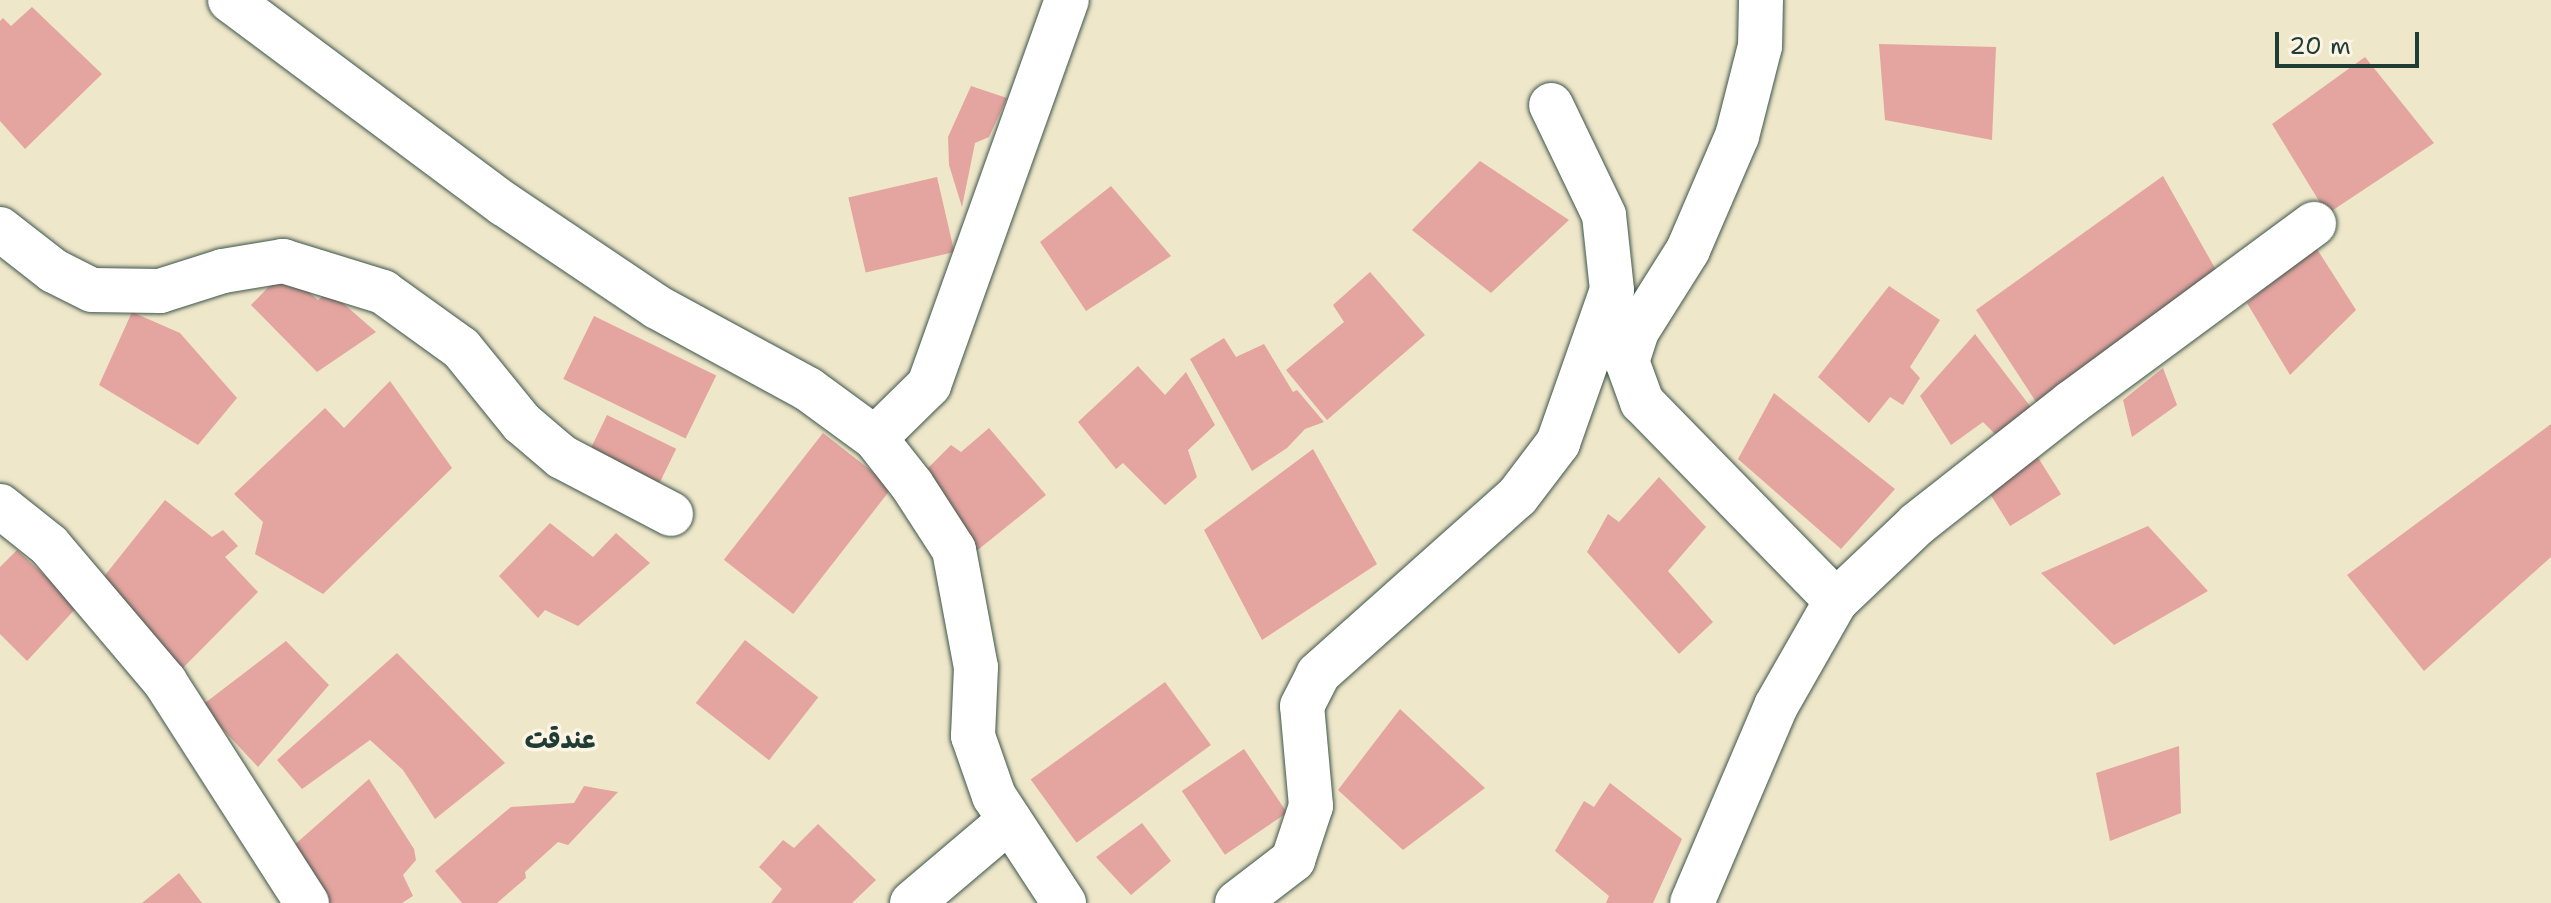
<!DOCTYPE html>
<meta charset="utf-8">
<style>
body{margin:0}
#map{position:relative;width:2551px;height:903px;overflow:hidden;background:#efe7ca;font-family:"Shantell Sans","Playpen Sans Arabic",sans-serif}
div>[style]{position:absolute}
.building>*{inset:0;background:#e4a4a0;transform-origin:0 0}
.roads{filter:drop-shadow(0 0 2px #3e564a) drop-shadow(0 0 2px #3e564a)}
.street>*{height:44px;margin:-22px;padding:0 22px;transform-origin:22px;border-radius:22px;background:#fff}
span{translate:-50% -50%;white-space:nowrap;text-align:center;line-height:1.15;-webkit-text-stroke:7px #fcf5e5;paint-order:stroke}
.quarter-label{font-size:26px;color:#1f3d34;font-weight:700}
.scale{position:absolute;left:2275px;top:32px;width:144px;height:36px;box-sizing:border-box;border:4px solid #1f3d34;border-top:0;padding-left:10px;font-size:24px;line-height:28px;white-space:nowrap;color:#1f3d34;-webkit-text-stroke:6px #fcf5e5;paint-order:stroke}
</style>
<div id="map">
<div class="building">
<i style="clip-path:polygon(32px 7px,102px 74px,25px 149px,0 121px,0 21px,3px 18px,11px 26px)"></i>
<i style="clip-path:polygon(1879px 44px,1996px 47px,1992px 140px,1885px 120px)"></i>
<i style="clip-path:polygon(2365px 57px,2434px 143px,2327px 214px,2272px 124px)"></i>
<i style="clip-path:polygon(971px 86px,1007px 98px,989px 137px,975px 143px,962px 207px,949px 165px,948px 137px)"></i>
<i style="clip-path:polygon(1480px 161px,1569px 220px,1491px 293px,1412px 230px)"></i>
<i style="clip-path:polygon(2163px 176px,2216px 270px,2040px 408px,1976px 310px)"></i>
<i style="left:937px;top:177px;width:77px;height:91px;rotate:77deg"></i>
<i style="clip-path:polygon(1111px 186px,1171px 256px,1086px 311px,1040px 242px)"></i>
<i style="clip-path:polygon(2315px 246px,2356px 310px,2290px 375px,2247px 303px)"></i>
<i style="clip-path:polygon(284px 271px,318px 300px,329px 291px,376px 332px,317px 372px,251px 305px)"></i>
<i style="clip-path:polygon(1370px 272px,1425px 335px,1327px 420px,1286px 370px,1344px 322px,1333px 305px)"></i>
<i style="clip-path:polygon(1889px 286px,1940px 320px,1910px 367px,1920px 378px,1903px 405px,1890px 397px,1869px 423px,1818px 377px)"></i>
<i style="clip-path:polygon(132px 312px,180px 333px,237px 398px,198px 445px,99px 385px)"></i>
<i style="left:594px;top:316px;width:136px;height:70px;rotate:26deg"></i>
<i style="clip-path:polygon(1975px 334px,2033px 410px,1999px 438px,1983px 422px,1951px 445px,1920px 396px)"></i>
<i style="clip-path:polygon(1224px 338px,1236px 357px,1264px 344px,1293px 392px,1297px 390px,1324px 422px,1305px 429px,1287px 448px,1252px 471px,1190px 359px)"></i>
<i style="clip-path:polygon(1138px 366px,1165px 395px,1186px 372px,1215px 425px,1188px 450px,1197px 477px,1165px 505px,1123px 463px,1116px 469px,1078px 422px)"></i>
<i style="clip-path:polygon(2163px 368px,2177px 405px,2132px 437px,2123px 400px)"></i>
<i style="clip-path:polygon(390px 381px,452px 468px,323px 594px,255px 554px,263px 522px,234px 494px,325px 408px,344px 428px)"></i>
<i style="clip-path:polygon(1774px 393px,1895px 489px,1841px 549px,1738px 459px)"></i>
<i style="left:607px;top:415px;width:77px;height:38px;rotate:26deg"></i>
<i style="clip-path:polygon(2551px 424px,2551px 557px,2424px 671px,2347px 575px)"></i>
<i style="clip-path:polygon(989px 428px,1046px 495px,974px 553px,917px 479px,951px 445px,961px 452px)"></i>
<i style="left:823px;top:433px;width:88px;height:161px;rotate:38deg"></i>
<i style="clip-path:polygon(1313px 449px,1377px 564px,1262px 640px,1204px 530px)"></i>
<i style="left:2034px;top:451px;width:51px;height:60px;rotate:58deg"></i>
<i style="clip-path:polygon(1659px 477px,1706px 527px,1668px 571px,1713px 622px,1679px 654px,1587px 552px,1608px 514px,1619px 522px)"></i>
<i style="clip-path:polygon(165px 500px,212px 537px,223px 530px,238px 546px,225px 557px,258px 592px,172px 679px,94px 589px)"></i>
<i style="clip-path:polygon(550px 523px,593px 557px,616px 533px,650px 563px,578px 626px,545px 610px,538px 618px,499px 576px)"></i>
<i style="clip-path:polygon(2148px 526px,2208px 591px,2114px 645px,2041px 573px)"></i>
<i style="clip-path:polygon(17px 550px,78px 606px,27px 661px,0 634px,0 567px)"></i>
<i style="left:745px;top:640px;width:93px;height:80px;rotate:38deg"></i>
<i style="clip-path:polygon(286px 641px,329px 685px,258px 767px,201px 706px)"></i>
<i style="clip-path:polygon(397px 653px,505px 763px,435px 819px,403px 770px,370px 740px,302px 789px,277px 760px)"></i>
<i style="left:1165px;top:682px;width:78px;height:166px;rotate:54deg"></i>
<i style="clip-path:polygon(1400px 709px,1485px 788px,1403px 850px,1338px 790px)"></i>
<i style="clip-path:polygon(2179px 746px,2181px 813px,2110px 841px,2096px 773px)"></i>
<i style="left:1244px;top:749px;width:77px;height:75px;rotate:56deg"></i>
<i style="clip-path:polygon(369px 779px,414px 849px,416px 860px,403px 875px,413px 896px,402px 903px,311px 903px,292px 847px)"></i>
<i style="clip-path:polygon(1610px 783px,1682px 839px,1653px 903px,1606px 903px,1609px 896px,1555px 851px,1584px 801px,1594px 807px)"></i>
<i style="clip-path:polygon(584px 786px,618px 792px,568px 845px,558px 842px,525px 872px,526px 878px,497px 903px,462px 903px,435px 871px,511px 807px,574px 803px)"></i>
<i style="clip-path:polygon(1142px 823px,1171px 861px,1131px 895px,1096px 857px)"></i>
<i style="clip-path:polygon(818px 824px,876px 880px,852px 903px,771px 903px,782px 889px,759px 867px,783px 840px,794px 848px)"></i>
<i style="clip-path:polygon(179px 873px,202px 903px,142px 903px)"></i>
</div>
<div class="roads">
<div class="street">
<i style="left:230px;top:0;width:342px;rotate:36.7deg"></i>
<i style="left:504px;top:204px;width:184px;rotate:33.9deg"></i>
<i style="left:657px;top:307px;width:172px;rotate:28.5deg"></i>
<i style="left:808px;top:389px;width:83px;rotate:36.2deg"></i>
<i style="left:875px;top:438px;width:60px;rotate:51.8deg"></i>
<i style="left:912px;top:485px;width:77px;rotate:57.1deg"></i>
<i style="left:954px;top:550px;width:119px;rotate:79.4deg"></i>
<i style="left:976px;top:667px;width:69px;rotate:92.5deg"></i>
<i style="left:973px;top:736px;width:64px;rotate:70.7deg"></i>
<i style="left:994px;top:796px;width:128px;rotate:56.8deg"></i>
<i style="left:1761px;top:0;width:46px;rotate:91.2deg"></i>
<i style="left:1760px;top:46px;width:93px;rotate:104.3deg"></i>
<i style="left:1737px;top:136px;width:124px;rotate:113.3deg"></i>
<i style="left:1688px;top:250px;width:96px;rotate:122.2deg"></i>
<i style="left:1637px;top:331px;width:32px;rotate:108deg"></i>
<i style="left:1627px;top:361px;width:44px;rotate:69.9deg"></i>
<i style="left:1642px;top:402px;width:278px;rotate:45.7deg"></i>
<i style="left:0;top:229px;width:68px;rotate:37.9deg"></i>
<i style="left:54px;top:271px;width:42px;rotate:26.6deg"></i>
<i style="left:92px;top:290px;width:68px;rotate:0.8deg"></i>
<i style="left:160px;top:291px;width:66px;rotate:-17.6deg"></i>
<i style="left:223px;top:271px;width:61px;rotate:-9.5deg"></i>
<i style="left:283px;top:261px;width:105px;rotate:17.2deg"></i>
<i style="left:383px;top:292px;width:96px;rotate:35.7deg"></i>
<i style="left:461px;top:348px;width:97px;rotate:50.9deg"></i>
<i style="left:522px;top:423px;width:52px;rotate:40.4deg"></i>
<i style="left:562px;top:457px;width:123px;rotate:27.6deg"></i>
<i style="left:875px;top:438px;width:76px;rotate:-44.5deg"></i>
<i style="left:929px;top:385px;width:409px;rotate:-70.3deg"></i>
<i style="left:0;top:506px;width:63px;rotate:38.5deg"></i>
<i style="left:49px;top:545px;width:180px;rotate:49.7deg"></i>
<i style="left:165px;top:682px;width:263px;rotate:57.3deg"></i>
<i style="left:912px;top:903px;width:128px;rotate:-40.3deg"></i>
<i style="left:1237px;top:903px;width:71px;rotate:-37.5deg"></i>
<i style="left:1293px;top:860px;width:57px;rotate:-71.6deg"></i>
<i style="left:1311px;top:806px;width:100px;rotate:-95.1deg"></i>
<i style="left:1302px;top:706px;width:36px;rotate:-63deg"></i>
<i style="left:1318px;top:674px;width:266px;rotate:-41.7deg"></i>
<i style="left:1517px;top:497px;width:68px;rotate:-52.8deg"></i>
<i style="left:1558px;top:443px;width:162px;rotate:-70.6deg"></i>
<i style="left:1612px;top:290px;width:75px;rotate:-96.1deg"></i>
<i style="left:1604px;top:215px;width:122px;rotate:-115.7deg"></i>
<i style="left:1692px;top:903px;width:214px;rotate:-66.9deg"></i>
<i style="left:1776px;top:706px;width:121px;rotate:-60.3deg"></i>
<i style="left:1836px;top:601px;width:112px;rotate:-43.5deg"></i>
<i style="left:1917px;top:524px;width:196px;rotate:-38.2deg"></i>
<i style="left:2071px;top:403px;width:302px;rotate:-36.4deg"></i>
</div>
</div>
<div class="quarter-label">
<span style="left:560px;top:739px">عندقت</span>
</div>
<div class="scale">20 m</div>
</div>
